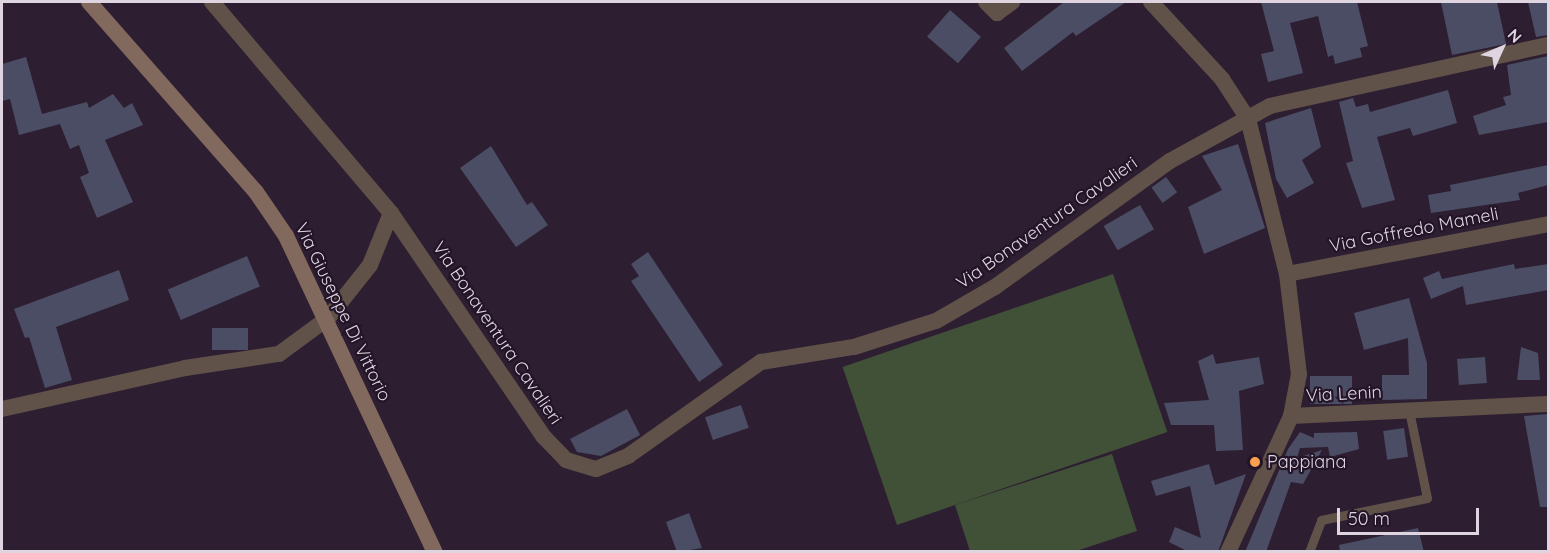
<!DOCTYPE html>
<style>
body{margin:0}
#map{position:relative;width:1550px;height:553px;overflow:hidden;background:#2d1e31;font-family:Quicksand,sans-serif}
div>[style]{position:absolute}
.green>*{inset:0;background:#415138;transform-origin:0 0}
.building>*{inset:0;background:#4b4d65;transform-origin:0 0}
.service>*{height:9px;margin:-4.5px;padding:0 4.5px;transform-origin:4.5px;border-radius:4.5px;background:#605149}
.minor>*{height:16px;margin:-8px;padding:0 8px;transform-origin:8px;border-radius:8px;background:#605149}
.tertiary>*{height:16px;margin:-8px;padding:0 8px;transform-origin:8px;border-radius:8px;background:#605149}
.secondary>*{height:16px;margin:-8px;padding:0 8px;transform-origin:8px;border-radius:8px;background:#82695d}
.dots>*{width:16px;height:16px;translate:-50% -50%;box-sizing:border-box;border:3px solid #231527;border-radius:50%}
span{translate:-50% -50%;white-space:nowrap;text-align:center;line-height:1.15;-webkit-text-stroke:4.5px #231527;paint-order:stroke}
.street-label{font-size:18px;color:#ded5e1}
.poi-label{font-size:18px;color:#ded5e1}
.left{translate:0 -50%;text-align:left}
.frame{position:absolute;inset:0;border:3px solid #ded5e1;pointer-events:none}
.north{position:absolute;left:1472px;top:18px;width:60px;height:60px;-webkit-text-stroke:4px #231527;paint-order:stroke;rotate:46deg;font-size:16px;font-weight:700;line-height:24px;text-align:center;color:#ded5e1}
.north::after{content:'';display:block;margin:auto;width:21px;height:27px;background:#ded5e1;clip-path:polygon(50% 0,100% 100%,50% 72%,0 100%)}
.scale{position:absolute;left:1337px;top:508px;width:142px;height:27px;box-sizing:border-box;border:3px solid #ded5e1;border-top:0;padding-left:8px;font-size:18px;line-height:21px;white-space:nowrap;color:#ded5e1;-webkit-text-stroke:4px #231527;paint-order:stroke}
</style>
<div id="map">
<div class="green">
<i style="left:1113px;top:274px;width:167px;height:286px;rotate:71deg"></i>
<i style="clip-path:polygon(1112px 454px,1137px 531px,1076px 551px,970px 551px,955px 505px)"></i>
</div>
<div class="building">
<i style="clip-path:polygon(1064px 2px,1126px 2px,1076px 36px,1073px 32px,1022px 71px,1004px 48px)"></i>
<i style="clip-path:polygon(1261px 2px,1357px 2px,1368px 46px,1360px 48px,1362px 57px,1335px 64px,1333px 55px,1328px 57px,1318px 16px,1290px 23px,1303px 73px,1268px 82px,1261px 54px,1274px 51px)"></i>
<i style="clip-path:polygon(1441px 2px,1497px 2px,1506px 44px,1452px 55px)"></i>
<i style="clip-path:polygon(1528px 2px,1548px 2px,1548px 35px,1536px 37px)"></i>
<i style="left:950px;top:10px;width:41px;height:35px;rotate:41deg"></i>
<i style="clip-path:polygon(1548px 56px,1548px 122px,1479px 135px,1473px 116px,1506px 105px,1503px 97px,1511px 95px,1507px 65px)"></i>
<i style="clip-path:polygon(26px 57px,42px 114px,87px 102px,89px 108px,113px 94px,124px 108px,132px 103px,143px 125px,105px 140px,133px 202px,97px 218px,80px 177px,89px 173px,79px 145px,70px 149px,60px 124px,19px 135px,10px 99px,2px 101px,2px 64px)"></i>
<i style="clip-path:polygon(1448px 90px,1457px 123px,1413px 136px,1410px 128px,1377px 137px,1395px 200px,1362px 208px,1346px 163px,1353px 161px,1339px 102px,1353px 98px,1356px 107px,1368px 104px,1370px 112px)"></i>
<i style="clip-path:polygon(1311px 108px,1321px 147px,1302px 160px,1314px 183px,1287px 198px,1276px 179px,1265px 123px)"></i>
<i style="clip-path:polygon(1238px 144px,1265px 228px,1204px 254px,1188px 207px,1222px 190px,1202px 156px)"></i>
<i style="clip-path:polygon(491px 146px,527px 205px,532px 202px,548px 225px,516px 247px,460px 168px)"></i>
<i style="clip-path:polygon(1548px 165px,1548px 185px,1518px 193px,1520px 200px,1431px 213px,1428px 195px,1451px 191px,1450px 185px)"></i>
<i style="left:1166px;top:177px;width:19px;height:18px;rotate:54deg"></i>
<i style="left:1140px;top:205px;width:28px;height:42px;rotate:60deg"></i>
<i style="clip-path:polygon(648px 252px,723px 365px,699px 382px,631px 281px,639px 276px,631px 264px)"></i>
<i style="left:247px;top:256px;width:33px;height:86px;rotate:67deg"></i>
<i style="clip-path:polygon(1514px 264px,1515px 269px,1548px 264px,1548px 290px,1466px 305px,1463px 286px,1431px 299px,1423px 278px,1439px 271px,1442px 279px)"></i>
<i style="clip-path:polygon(119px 270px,129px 300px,56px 327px,72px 380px,45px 388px,29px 337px,25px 338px,14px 309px)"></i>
<i style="clip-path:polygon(1409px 298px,1427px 363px,1427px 399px,1382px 400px,1382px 375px,1409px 375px,1408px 338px,1364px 350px,1354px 313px)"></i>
<i style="left:212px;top:328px;width:36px;height:22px"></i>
<i style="clip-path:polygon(1521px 347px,1538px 353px,1540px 380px,1517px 380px)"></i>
<i style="clip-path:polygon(1213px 354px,1216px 364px,1259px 357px,1264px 384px,1239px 391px,1243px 450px,1216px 451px,1214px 425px,1171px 425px,1164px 403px,1209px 400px,1198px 361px)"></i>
<i style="left:1485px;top:357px;width:26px;height:28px;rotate:86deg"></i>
<i style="left:1310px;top:376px;width:42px;height:28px"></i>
<i style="left:741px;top:405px;width:24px;height:38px;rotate:71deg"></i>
<i style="clip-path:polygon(627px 409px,640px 435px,601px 456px,577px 452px,570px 439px)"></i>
<i style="clip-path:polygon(1548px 414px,1548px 507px,1540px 507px,1524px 416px)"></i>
<i style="left:1404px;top:428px;width:29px;height:21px;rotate:82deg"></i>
<i style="clip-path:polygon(1300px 432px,1314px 438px,1314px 433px,1357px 432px,1359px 449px,1330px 457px,1328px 447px,1300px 448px,1297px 458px,1322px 450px,1303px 484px,1291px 482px,1266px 552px,1245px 552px,1288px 449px)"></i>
<i style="clip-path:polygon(1209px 464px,1215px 485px,1246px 474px,1218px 552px,1189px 552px,1169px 542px,1175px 527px,1201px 538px,1190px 486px,1156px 496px,1151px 481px)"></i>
<i style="clip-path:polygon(689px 513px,702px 548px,677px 552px,666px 522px)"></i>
<i style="clip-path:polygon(1418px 528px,1424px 552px,1340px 552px,1339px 545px)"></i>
</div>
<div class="service">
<i style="left:1309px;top:552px;width:34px;rotate:-69deg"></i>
<i style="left:1321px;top:520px;width:108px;rotate:-11.7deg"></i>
<i style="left:1427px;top:498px;width:90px;rotate:-101.6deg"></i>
</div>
<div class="minor">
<i style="left:212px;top:2px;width:277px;rotate:49.7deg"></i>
<i style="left:986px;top:2px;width:16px;rotate:45deg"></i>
<i style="left:997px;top:13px;width:19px;rotate:-36deg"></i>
<i style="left:1151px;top:2px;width:105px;rotate:47.3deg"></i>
<i style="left:1222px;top:79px;width:48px;rotate:57deg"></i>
<i style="left:1248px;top:119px;width:160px;rotate:75.9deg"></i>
<i style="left:1287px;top:274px;width:101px;rotate:83.2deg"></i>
<i style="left:1299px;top:374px;width:43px;rotate:100.8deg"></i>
<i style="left:1287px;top:274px;width:266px;rotate:-10.8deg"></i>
<i style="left:2px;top:409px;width:188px;rotate:-12.6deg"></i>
<i style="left:185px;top:368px;width:95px;rotate:-8.5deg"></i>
<i style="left:279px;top:354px;width:61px;rotate:-36.3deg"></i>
<i style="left:328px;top:318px;width:68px;rotate:-51.6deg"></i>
<i style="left:370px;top:265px;width:56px;rotate:-68deg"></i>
<i style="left:391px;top:213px;width:271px;rotate:55.7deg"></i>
<i style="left:544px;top:437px;width:32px;rotate:46deg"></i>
<i style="left:566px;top:460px;width:31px;rotate:17deg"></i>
<i style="left:596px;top:469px;width:35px;rotate:-22deg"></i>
<i style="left:628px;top:456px;width:163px;rotate:-35.3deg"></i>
<i style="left:761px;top:362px;width:94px;rotate:-9.2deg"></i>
<i style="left:854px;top:347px;width:86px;rotate:-17.6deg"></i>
<i style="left:936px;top:321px;width:68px;rotate:-30deg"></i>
<i style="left:995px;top:287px;width:216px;rotate:-35.8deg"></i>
<i style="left:1170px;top:161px;width:114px;rotate:-28.8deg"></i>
<i style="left:1270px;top:106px;width:285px;rotate:-12.4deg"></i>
</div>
<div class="tertiary">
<i style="left:1228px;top:552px;width:150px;rotate:-65.1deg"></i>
<i style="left:1291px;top:416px;width:257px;rotate:-2.7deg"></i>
</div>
<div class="secondary">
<i style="left:89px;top:2px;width:253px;rotate:48.7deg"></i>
<i style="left:256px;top:192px;width:53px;rotate:55.7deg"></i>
<i style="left:286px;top:236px;width:349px;rotate:64.8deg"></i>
</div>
<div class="dots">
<i style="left:1255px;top:462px;background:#fa9f4e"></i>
</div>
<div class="street-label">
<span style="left:1047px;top:223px;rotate:-35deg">Via Bonaventura Cavalieri</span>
<span style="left:1414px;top:230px;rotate:-11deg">Via Goffredo Mameli</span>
<span style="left:343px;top:312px;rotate:64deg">Via Giuseppe Di Vittorio</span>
<span style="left:497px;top:333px;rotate:56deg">Via Bonaventura Cavalieri</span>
<span style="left:1344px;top:394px;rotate:-3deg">Via Lenin</span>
</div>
<div class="poi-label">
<span class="left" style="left:1267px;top:462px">Pappiana</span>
</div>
<div class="frame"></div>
<div class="north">N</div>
<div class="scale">50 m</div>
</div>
